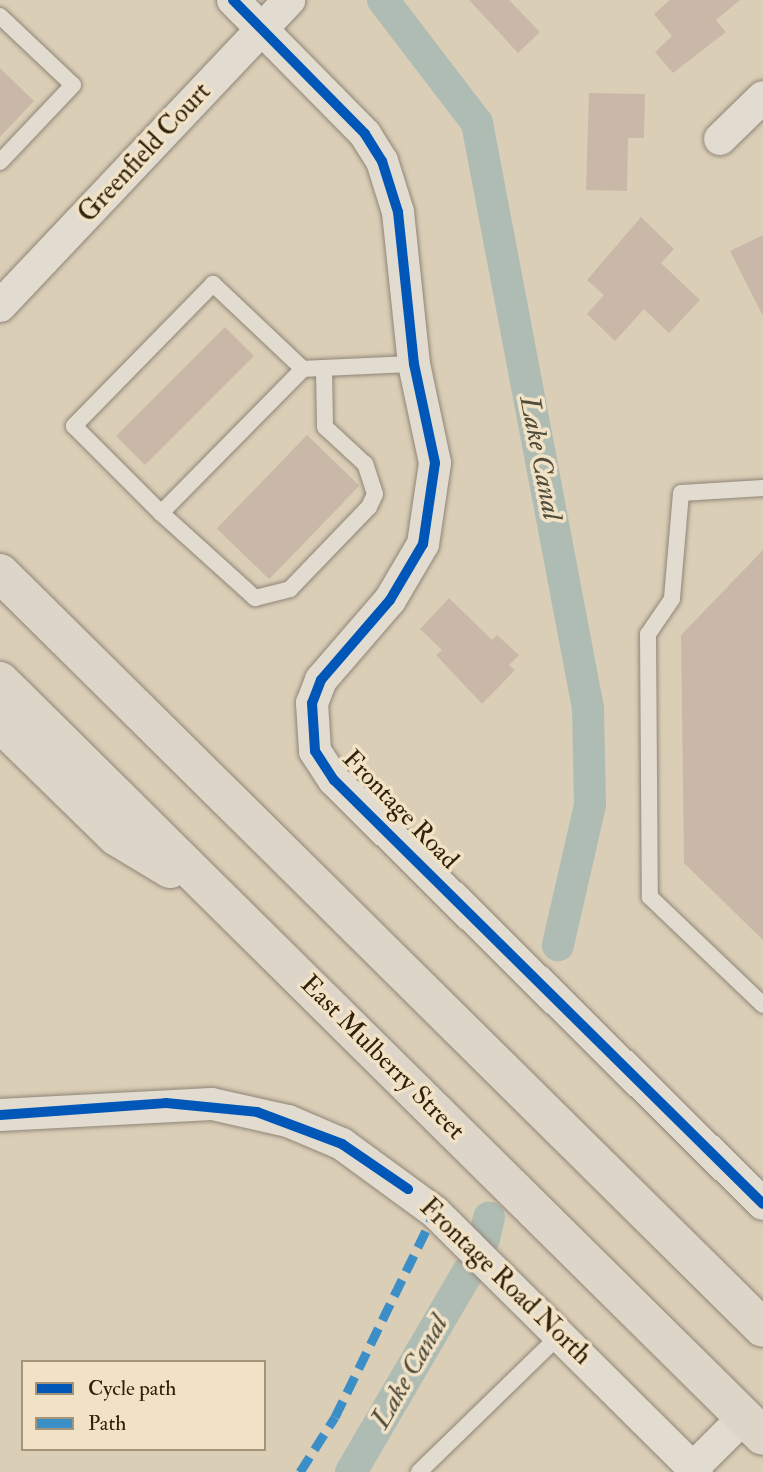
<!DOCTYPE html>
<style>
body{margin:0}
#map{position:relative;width:763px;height:1472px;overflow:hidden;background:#dbceb7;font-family:"IM FELL Double Pica",serif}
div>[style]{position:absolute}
.canal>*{height:32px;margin:-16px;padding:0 16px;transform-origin:16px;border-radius:16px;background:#afbcb4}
.building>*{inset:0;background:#c9b8a8;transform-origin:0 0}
.roads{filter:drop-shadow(0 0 2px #8f8576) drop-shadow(0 0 2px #8f8576)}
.lane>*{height:16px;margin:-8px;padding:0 8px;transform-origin:8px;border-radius:8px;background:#e2dcd0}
.street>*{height:32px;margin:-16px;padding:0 16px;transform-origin:16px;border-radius:16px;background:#e2dcd0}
.highway>*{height:38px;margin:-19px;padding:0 19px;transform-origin:19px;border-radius:19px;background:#ddd6c8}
.quiet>*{height:9px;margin-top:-4.5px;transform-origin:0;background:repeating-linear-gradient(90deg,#3c8ec6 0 18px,transparent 0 27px)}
.cycleway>*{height:10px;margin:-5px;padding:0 5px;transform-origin:5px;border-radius:5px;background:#0057b8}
span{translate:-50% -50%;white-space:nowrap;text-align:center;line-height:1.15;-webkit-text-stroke:7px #f1e2c6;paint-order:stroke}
.street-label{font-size:26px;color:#312109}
.water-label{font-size:28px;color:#514d3c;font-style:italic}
.legend{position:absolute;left:21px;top:1360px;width:245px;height:91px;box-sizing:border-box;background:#f1e2c6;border:2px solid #a4957a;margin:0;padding:9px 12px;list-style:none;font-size:21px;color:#312109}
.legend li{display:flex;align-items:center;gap:14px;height:35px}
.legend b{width:35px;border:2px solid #a4957a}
</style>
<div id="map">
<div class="canal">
<i style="left:383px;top:0;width:155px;rotate:52.6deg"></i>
<i style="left:477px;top:123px;width:595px;rotate:79.26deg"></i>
<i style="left:588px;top:708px;width:97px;rotate:88.8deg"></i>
<i style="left:590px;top:805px;width:144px;rotate:102.9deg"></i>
<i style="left:484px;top:1239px;width:22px;rotate:-77deg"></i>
<i style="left:351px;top:1472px;width:232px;rotate:-59.7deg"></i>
</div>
<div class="building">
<i style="clip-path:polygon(469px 0,509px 0,540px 32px,518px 53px)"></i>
<i style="clip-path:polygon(670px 0,740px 0,716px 20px,726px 32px,673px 73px,655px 52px,672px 36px,654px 14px)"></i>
<i style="clip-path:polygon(0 68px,34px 101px,0 137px)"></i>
<i style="clip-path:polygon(589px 93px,645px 94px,644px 138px,628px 138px,627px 191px,586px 190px)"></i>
<i style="clip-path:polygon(641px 217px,674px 249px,661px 263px,700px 300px,669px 333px,644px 309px,615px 341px,587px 314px,604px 295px,587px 280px)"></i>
<i style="clip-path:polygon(763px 235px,763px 316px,730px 251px)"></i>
<i style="left:225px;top:327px;width:41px;height:154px;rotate:45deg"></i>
<i style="left:307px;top:435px;width:73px;height:130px;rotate:44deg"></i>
<i style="clip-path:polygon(763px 550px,763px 940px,684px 863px,681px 635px)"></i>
<i style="clip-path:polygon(449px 598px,492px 640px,497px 635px,519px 655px,509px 665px,515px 670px,482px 704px,436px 655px,442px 650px,420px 629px)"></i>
</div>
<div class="roads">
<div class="lane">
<i style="left:0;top:16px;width:100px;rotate:43.4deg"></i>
<i style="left:73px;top:85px;width:106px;rotate:133.5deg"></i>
<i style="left:303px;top:369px;width:124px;rotate:-136.6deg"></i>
<i style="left:213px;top:284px;width:199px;rotate:134.4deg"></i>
<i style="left:74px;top:426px;width:123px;rotate:45deg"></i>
<i style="left:161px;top:513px;width:202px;rotate:-45.4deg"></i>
<i style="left:303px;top:369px;width:111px;rotate:-2.6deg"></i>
<i style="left:763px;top:488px;width:82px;rotate:176.5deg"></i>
<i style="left:681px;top:493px;width:106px;rotate:94.9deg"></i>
<i style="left:672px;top:599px;width:42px;rotate:124.4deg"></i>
<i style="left:648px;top:634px;width:263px;rotate:89.6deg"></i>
<i style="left:650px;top:897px;width:156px;rotate:43.7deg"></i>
<i style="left:161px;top:513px;width:127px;rotate:42.1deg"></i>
<i style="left:255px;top:598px;width:36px;rotate:-14deg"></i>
<i style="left:290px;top:589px;width:114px;rotate:-46.1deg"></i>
<i style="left:369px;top:507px;width:14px;rotate:-65deg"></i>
<i style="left:375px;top:494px;width:32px;rotate:-108deg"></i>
<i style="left:365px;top:464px;width:54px;rotate:-137.2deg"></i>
<i style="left:325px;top:427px;width:59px;rotate:-91deg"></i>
<i style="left:419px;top:1472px;width:198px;rotate:-44.2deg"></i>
</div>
<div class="street">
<i style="left:233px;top:0;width:188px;rotate:45.4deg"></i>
<i style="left:365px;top:134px;width:32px;rotate:58deg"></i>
<i style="left:382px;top:161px;width:53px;rotate:72.6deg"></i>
<i style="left:398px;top:212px;width:153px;rotate:84deg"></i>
<i style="left:414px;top:364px;width:101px;rotate:78deg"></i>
<i style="left:435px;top:463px;width:82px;rotate:98.4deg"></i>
<i style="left:423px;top:544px;width:65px;rotate:120.5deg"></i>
<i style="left:390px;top:600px;width:106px;rotate:130.8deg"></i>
<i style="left:321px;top:680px;width:25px;rotate:111deg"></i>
<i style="left:312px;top:703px;width:48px;rotate:86.4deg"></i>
<i style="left:315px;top:751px;width:35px;rotate:57deg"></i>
<i style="left:334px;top:780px;width:603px;rotate:44.66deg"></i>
<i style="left:720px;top:139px;width:60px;rotate:-44.3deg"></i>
<i style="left:0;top:306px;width:421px;rotate:-46.6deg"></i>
<i style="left:0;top:1115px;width:212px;rotate:-3deg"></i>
<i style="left:212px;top:1104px;width:78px;rotate:12.6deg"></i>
<i style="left:288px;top:1121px;width:59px;rotate:23.1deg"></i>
<i style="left:342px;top:1144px;width:115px;rotate:36.2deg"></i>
<i style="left:435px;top:1212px;width:369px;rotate:44.8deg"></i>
<i style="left:693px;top:1468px;width:72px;rotate:-45deg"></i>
</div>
<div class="highway">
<i style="left:0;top:573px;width:1073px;rotate:44.7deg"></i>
<i style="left:0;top:681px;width:1073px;rotate:44.7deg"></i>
<i style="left:0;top:723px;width:163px;rotate:44.3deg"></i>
<i style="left:117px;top:837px;width:62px;rotate:31.1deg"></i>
</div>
</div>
<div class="quiet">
<i style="left:300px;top:1472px;width:65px;rotate:-57.5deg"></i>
<i style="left:335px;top:1417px;width:228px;rotate:-64deg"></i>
</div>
<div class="cycleway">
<i style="left:233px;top:0;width:188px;rotate:45.4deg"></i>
<i style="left:365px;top:134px;width:32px;rotate:58deg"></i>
<i style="left:382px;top:161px;width:53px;rotate:72.6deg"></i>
<i style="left:398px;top:212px;width:153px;rotate:84deg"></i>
<i style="left:414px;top:364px;width:101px;rotate:78deg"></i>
<i style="left:435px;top:463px;width:82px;rotate:98.4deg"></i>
<i style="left:423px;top:544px;width:65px;rotate:120.5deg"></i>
<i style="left:390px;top:600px;width:106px;rotate:130.8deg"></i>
<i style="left:321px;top:680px;width:25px;rotate:111deg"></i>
<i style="left:312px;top:703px;width:48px;rotate:86.4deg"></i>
<i style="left:315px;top:751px;width:35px;rotate:57deg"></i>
<i style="left:334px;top:780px;width:603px;rotate:44.66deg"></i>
<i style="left:0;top:1115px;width:166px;rotate:-4.1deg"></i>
<i style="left:166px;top:1103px;width:91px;rotate:5.6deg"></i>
<i style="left:257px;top:1112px;width:91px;rotate:20.6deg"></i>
<i style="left:342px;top:1144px;width:80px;rotate:34.3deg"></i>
</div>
<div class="street-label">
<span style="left:145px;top:153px;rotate:-47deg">Greenfield Court</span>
<span style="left:400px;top:810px;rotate:46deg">Frontage Road</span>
<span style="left:382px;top:1058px;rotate:45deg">East Mulberry Street</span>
<span style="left:505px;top:1282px;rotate:44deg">Frontage Road North</span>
</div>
<div class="water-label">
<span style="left:540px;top:458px;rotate:79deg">Lake Canal</span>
<span style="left:410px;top:1372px;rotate:-60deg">Lake Canal</span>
</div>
<ul class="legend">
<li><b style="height:9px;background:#0057b8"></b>Cycle path</li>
<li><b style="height:9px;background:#3c8ec6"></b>Path</li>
</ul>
</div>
